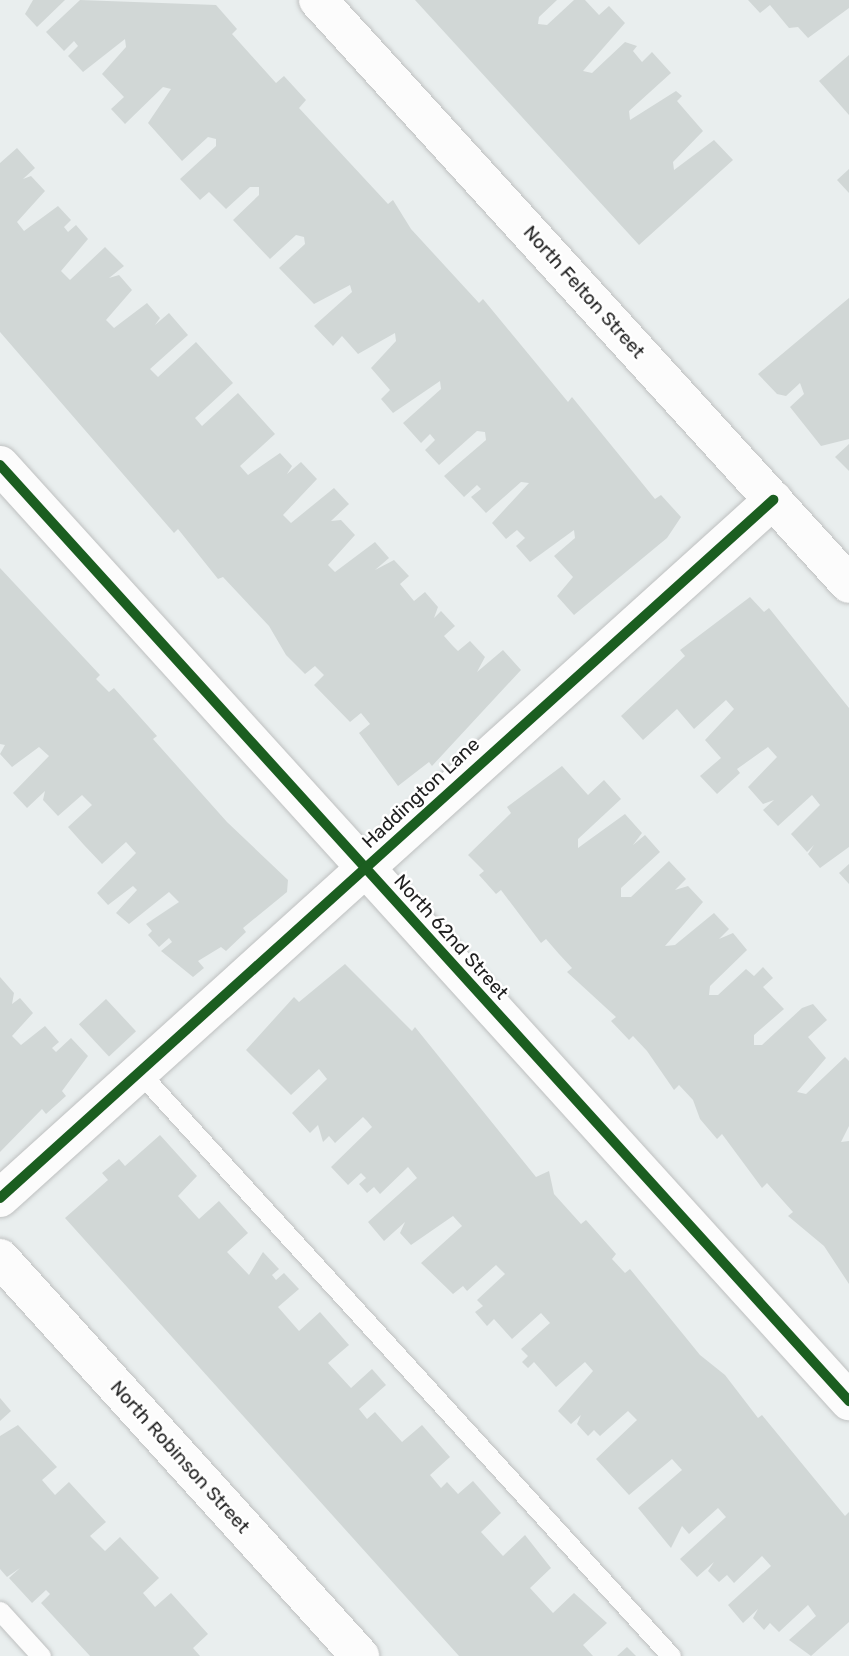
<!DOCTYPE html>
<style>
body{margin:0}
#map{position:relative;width:849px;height:1656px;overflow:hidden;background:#e9eeee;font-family:Rubik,sans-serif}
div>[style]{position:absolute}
.building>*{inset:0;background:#d1d7d6;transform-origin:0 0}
.roads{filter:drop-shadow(0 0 2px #bec0c0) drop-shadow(0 0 2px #bec0c0)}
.service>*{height:19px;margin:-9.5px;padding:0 9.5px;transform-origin:9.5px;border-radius:9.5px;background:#fcfcfc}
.minor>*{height:38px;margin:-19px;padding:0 19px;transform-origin:19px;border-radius:19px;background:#fcfcfc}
.cycleway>*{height:10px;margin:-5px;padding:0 5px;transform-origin:5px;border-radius:5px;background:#1b5e20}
span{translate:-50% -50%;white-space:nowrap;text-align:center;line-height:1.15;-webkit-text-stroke:5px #fff;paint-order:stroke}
.street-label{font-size:19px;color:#202020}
</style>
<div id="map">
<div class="building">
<i style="clip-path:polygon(33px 0,65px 0,37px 27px,25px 14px)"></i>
<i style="clip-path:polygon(80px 0,216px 5px,237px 29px,232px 34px,276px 83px,284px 76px,306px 100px,299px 108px,388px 204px,393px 200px,411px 229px,479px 303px,483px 299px,568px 402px,572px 397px,655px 499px,661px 495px,681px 517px,667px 538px,574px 615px,557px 596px,573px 577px,554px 556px,575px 538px,574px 530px,530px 562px,516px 546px,525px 538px,517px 530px,506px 539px,492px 523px,529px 483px,521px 482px,486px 513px,471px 497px,481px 489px,477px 485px,464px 497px,444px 476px,486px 440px,485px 432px,477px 431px,439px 465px,425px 450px,435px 440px,430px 434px,421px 443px,403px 423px,441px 389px,440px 381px,393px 413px,381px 399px,390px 390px,371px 368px,396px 341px,395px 333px,358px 354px,342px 336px,333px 346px,314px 326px,352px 292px,350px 285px,314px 304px,279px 268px,305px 244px,304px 237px,296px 235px,270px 259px,233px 220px,259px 195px,259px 187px,250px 187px,226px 209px,209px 192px,200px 200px,180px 179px,216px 146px,216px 139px,208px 137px,182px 161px,148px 123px,171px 89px,163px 87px,125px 124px,111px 109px,124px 97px,102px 74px,126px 47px,125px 39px,83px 72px,68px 56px,78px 46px,74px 41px,64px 51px,46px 32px)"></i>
<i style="clip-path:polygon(415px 0,557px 0,539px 17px,538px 24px,547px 25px,574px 0,585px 0,599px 15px,609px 6px,625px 23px,583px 71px,592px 73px,625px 42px,637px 46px,633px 51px,642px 62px,652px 52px,671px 73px,629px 111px,630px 120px,676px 91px,682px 96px,677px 101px,703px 131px,673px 162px,674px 170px,714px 140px,733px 160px,639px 245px)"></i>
<i style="clip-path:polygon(748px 0,849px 0,849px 8px,808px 38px,798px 27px,789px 28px,770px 5px,760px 13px)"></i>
<i style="clip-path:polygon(849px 55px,849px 115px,819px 81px)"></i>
<i style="clip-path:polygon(17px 148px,35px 168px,23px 179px,31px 176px,45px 191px,17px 222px,24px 231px,58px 206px,71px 220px,64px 227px,68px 232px,76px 225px,88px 239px,61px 271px,70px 280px,105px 247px,124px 266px,109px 278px,119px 275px,132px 290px,106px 320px,114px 328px,147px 303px,160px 318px,155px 325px,169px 313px,188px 335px,150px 369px,158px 377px,196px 342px,233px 383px,195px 418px,202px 426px,238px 393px,275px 434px,240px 466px,248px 475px,280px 453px,292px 466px,287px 474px,301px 462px,317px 479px,283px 515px,291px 523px,334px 488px,349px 504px,331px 521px,341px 520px,355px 535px,328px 565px,335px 572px,375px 542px,389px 558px,375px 570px,394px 560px,409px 576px,400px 584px,414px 601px,425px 592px,438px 607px,434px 618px,441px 611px,455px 626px,444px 636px,452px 645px,458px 651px,470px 641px,485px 657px,477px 672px,503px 650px,521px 670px,432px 766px,429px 762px,398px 786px,359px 733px,370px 724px,361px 713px,350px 722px,314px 685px,324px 675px,315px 666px,305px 674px,286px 655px,269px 626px,223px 577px,218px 579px,178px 529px,174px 533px,0 332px,0 163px)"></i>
<i style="clip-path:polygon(849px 169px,849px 193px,837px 180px)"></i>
<i style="clip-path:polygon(849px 298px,849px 439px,821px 446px,790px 407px,804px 394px,800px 383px,786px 396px,777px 394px,758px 374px)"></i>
<i style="clip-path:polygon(849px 444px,849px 471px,835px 457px)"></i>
<i style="clip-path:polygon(0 568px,100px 675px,96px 679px,109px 692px,114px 688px,157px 736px,153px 739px,227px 822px,288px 880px,287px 892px,243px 928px,246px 932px,226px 951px,221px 947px,198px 961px,204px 968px,193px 977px,161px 951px,172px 942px,169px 938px,159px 947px,148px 935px,152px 931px,146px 924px,179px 902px,169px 892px,129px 924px,116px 913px,137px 890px,133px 886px,108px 905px,97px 893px,136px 853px,126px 842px,102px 864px,84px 845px,68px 827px,92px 805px,82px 795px,58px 816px,43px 800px,45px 791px,27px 808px,13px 793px,49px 756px,39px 747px,12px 767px,0 754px,5px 745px,0 744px)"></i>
<i style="clip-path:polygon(750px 597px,764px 612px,769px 608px,849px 708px,849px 847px,820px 868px,808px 854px,814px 845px,807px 852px,791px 834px,820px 805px,812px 795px,778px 826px,763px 810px,774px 800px,763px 804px,748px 787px,777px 757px,768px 747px,737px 769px,740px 773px,717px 794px,700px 776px,721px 758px,705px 740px,734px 709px,726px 700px,694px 729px,677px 709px,643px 740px,621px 716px,685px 656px,680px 650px)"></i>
<i style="clip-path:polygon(562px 766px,588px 795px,604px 780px,621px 799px,578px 839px,578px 848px,625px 814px,642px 833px,633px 845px,645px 835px,660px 852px,621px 888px,621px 897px,631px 897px,669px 861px,686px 879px,675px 890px,688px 886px,703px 902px,665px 946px,675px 945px,714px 913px,729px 929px,719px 939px,733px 933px,747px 950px,710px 986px,709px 995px,718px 995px,746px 969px,754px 976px,763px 967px,773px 978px,763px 987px,784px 1009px,754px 1035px,754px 1045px,762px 1045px,802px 1008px,813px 1004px,827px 1020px,808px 1037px,826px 1058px,797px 1092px,806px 1094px,845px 1057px,849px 1061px,849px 1126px,841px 1142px,849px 1141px,849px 1284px,824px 1246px,788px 1216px,793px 1212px,767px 1183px,762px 1188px,722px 1134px,717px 1139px,700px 1119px,693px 1100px,679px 1085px,674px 1090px,647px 1051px,633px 1036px,629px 1040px,611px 1021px,616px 1017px,567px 972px,572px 968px,559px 954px,546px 939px,541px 943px,501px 890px,496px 894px,479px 875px,484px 871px,468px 855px,511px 813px,507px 807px)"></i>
<i style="clip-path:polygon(849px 864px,849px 884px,839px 873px)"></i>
<i style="clip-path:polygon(345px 964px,412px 1031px,415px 1027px,536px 1177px,549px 1171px,554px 1194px,581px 1224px,586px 1220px,616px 1254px,612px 1259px,625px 1273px,630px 1269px,700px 1355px,725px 1375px,758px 1418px,762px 1415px,845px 1516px,849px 1512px,849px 1622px,811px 1656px,789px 1640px,816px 1616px,808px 1605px,779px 1632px,770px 1623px,764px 1630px,753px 1618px,758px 1609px,743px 1623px,728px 1605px,771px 1566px,762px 1556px,734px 1583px,727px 1575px,719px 1582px,708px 1571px,714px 1562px,697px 1577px,680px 1559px,726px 1517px,718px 1508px,689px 1534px,682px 1526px,671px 1548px,638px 1508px,682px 1470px,672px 1459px,629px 1495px,596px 1459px,637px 1420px,628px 1411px,600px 1436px,594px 1430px,588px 1436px,577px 1424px,581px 1415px,571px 1424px,558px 1411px,593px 1371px,585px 1362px,556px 1387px,534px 1362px,528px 1368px,522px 1362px,528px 1356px,521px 1349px,550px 1323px,541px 1313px,512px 1339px,494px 1319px,487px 1326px,475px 1312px,483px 1306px,477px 1300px,505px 1274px,496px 1265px,467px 1291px,463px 1286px,453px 1294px,421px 1263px,462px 1226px,453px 1216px,411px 1245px,400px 1233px,405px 1222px,384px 1241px,368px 1222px,417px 1178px,408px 1167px,380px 1194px,374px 1187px,367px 1193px,359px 1184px,366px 1178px,361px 1173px,348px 1185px,331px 1167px,372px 1127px,367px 1121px,363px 1117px,335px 1143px,329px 1136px,323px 1142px,318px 1125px,310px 1133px,292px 1113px,327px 1079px,319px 1069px,291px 1095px,246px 1050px,294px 997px,299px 1002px)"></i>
<i style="clip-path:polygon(0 977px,14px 993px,12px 1004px,20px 998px,33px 1013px,12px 1036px,21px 1045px,45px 1026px,59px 1042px,52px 1048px,56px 1052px,71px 1038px,88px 1056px,62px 1091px,66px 1096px,46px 1114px,42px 1109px,0 1152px)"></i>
<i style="left:106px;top:999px;width:44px;height:37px;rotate:47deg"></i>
<i style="clip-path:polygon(160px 1135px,197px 1176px,178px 1196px,199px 1219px,219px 1201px,248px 1233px,227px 1252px,249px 1275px,263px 1252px,279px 1269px,272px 1275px,276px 1280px,284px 1273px,299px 1289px,278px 1307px,299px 1331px,320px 1312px,349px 1345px,328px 1363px,351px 1388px,372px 1369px,386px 1385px,359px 1409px,367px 1419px,375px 1412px,402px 1442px,422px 1425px,450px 1457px,430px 1475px,441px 1488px,447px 1482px,458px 1494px,473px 1481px,501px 1513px,481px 1532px,503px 1556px,525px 1535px,551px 1568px,530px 1588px,541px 1600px,553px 1613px,574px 1593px,607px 1623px,583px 1645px,593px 1656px,459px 1656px,65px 1218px,108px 1180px,102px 1173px,119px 1159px,125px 1166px)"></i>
<i style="clip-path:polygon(0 1398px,11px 1411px,0 1421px)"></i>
<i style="clip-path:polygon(18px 1425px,57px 1467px,42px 1480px,48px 1487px,55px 1495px,69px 1482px,106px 1522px,90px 1536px,105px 1551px,120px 1537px,159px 1578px,143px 1593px,155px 1607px,171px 1593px,208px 1634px,193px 1648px,200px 1656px,90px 1656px,41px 1603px,50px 1594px,46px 1590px,32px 1603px,9px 1578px,20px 1568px,7px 1577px,0 1569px,0 1436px)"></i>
<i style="clip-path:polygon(627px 1647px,636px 1656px,617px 1656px)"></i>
</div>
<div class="roads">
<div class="service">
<i style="left:139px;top:1072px;width:790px;rotate:47.67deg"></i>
<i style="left:0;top:1611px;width:61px;rotate:47.7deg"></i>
</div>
<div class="minor">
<i style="left:318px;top:0;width:789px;rotate:47.72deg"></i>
<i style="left:0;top:465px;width:1264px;rotate:47.79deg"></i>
<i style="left:0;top:1198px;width:1042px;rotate:-42.08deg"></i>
<i style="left:0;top:1258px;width:537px;rotate:47.87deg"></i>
</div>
</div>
<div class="cycleway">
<i style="left:0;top:465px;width:1264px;rotate:47.79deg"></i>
<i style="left:0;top:1198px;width:1042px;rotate:-42.08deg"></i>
</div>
<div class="street-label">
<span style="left:584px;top:292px;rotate:48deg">North Felton Street</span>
<span style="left:421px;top:793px;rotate:-43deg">Haddington Lane</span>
<span style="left:451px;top:937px;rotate:48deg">North 62nd Street</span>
<span style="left:180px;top:1457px;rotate:48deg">North Robinson Street</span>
</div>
</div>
